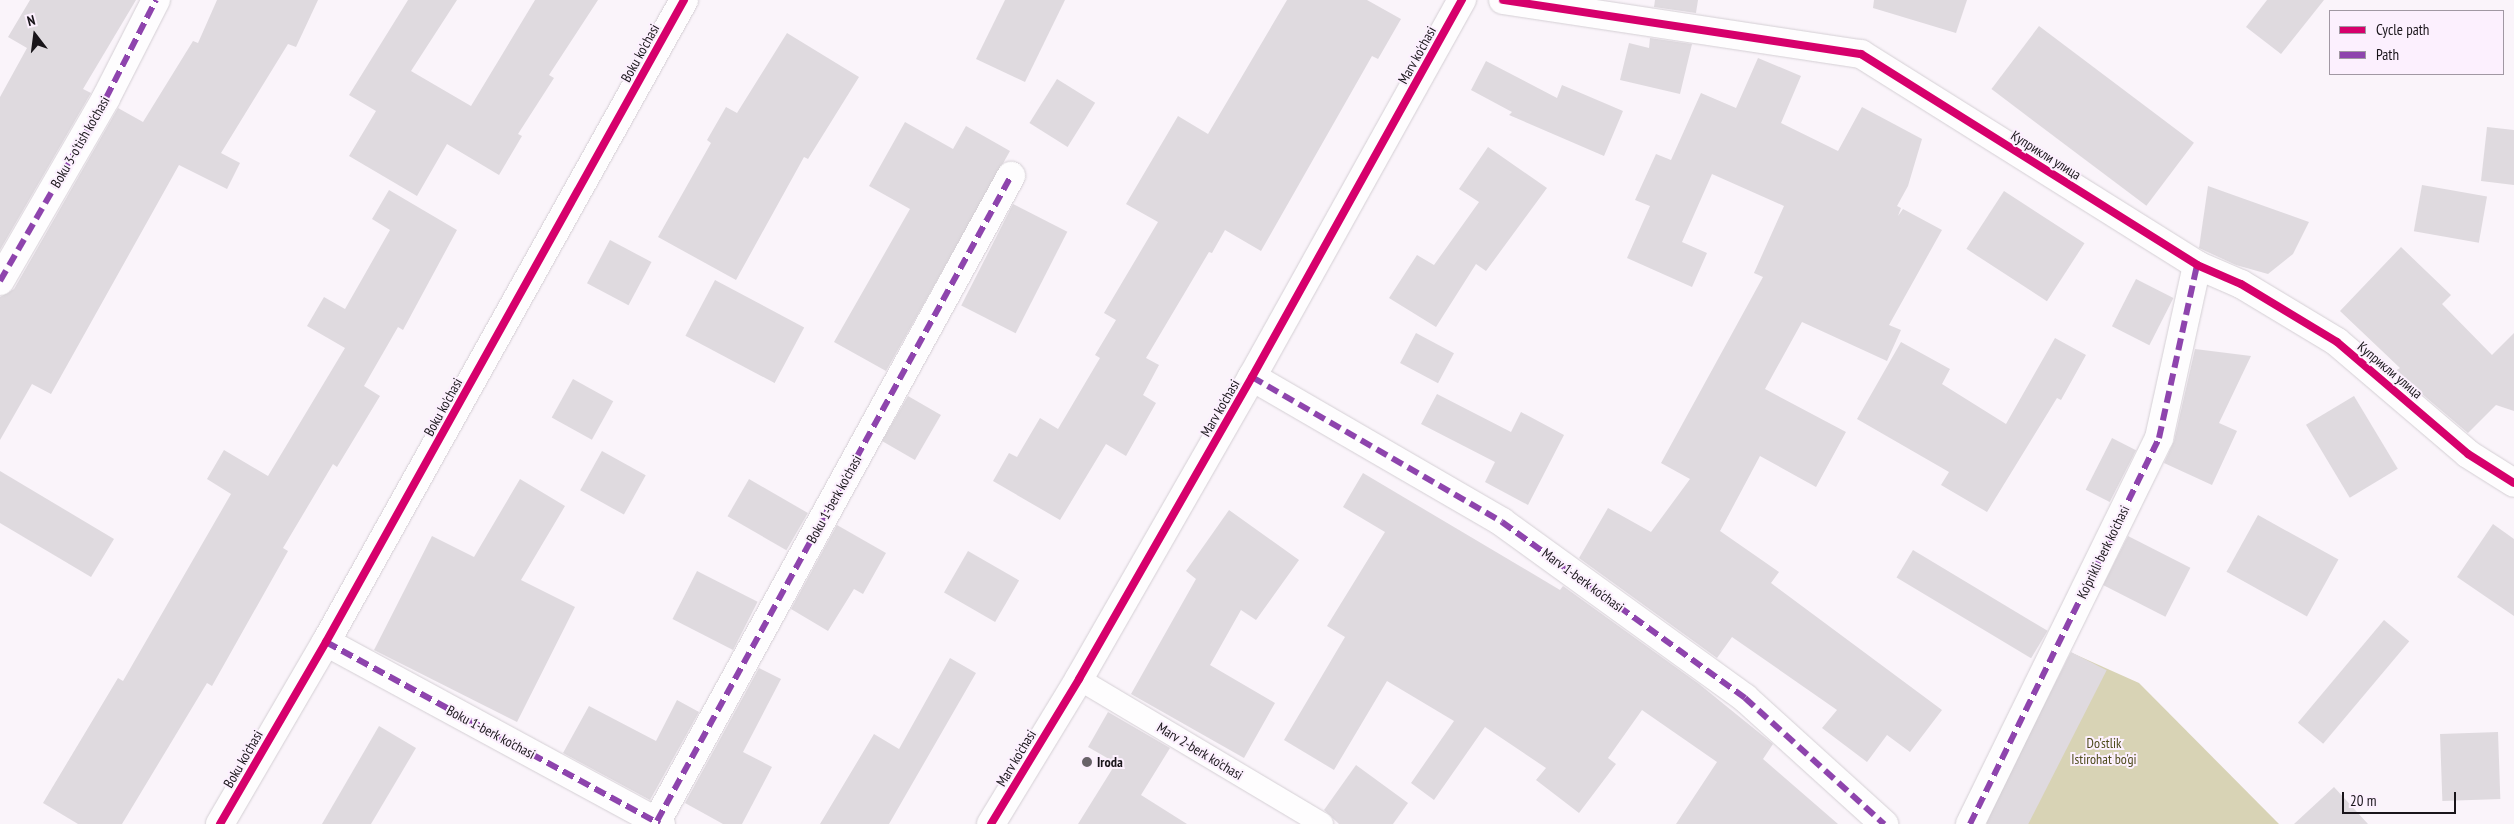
<!DOCTYPE html>
<meta charset="utf-8">
<style>
body{margin:0}
#map{position:relative;width:2514px;height:824px;overflow:hidden;background:#faf4fa;font-family:"PT Sans Narrow",sans-serif}
div>[style]{position:absolute}
.forest>*{inset:0;background:#d8d3b5}
.building>*{inset:0;background:#dfdadf;transform-origin:0 0}
.roads{filter:drop-shadow(0 0 1px #d4cfd4) drop-shadow(0 0 1px #d4cfd4)}
.service>*{height:22px;margin:-11px;padding:0 11px;transform-origin:11px;border-radius:11px;background:#fefdfe}
.minor>*{height:28px;margin:-14px;padding:0 14px;transform-origin:14px;border-radius:14px;background:#fefdfe}
.quiet>*{height:6px;margin-top:-3px;transform-origin:0;background:repeating-linear-gradient(90deg,#8e44ad 0 12px,transparent 0 18px)}
.cycleway>*{height:8px;margin:-4px;padding:0 4px;transform-origin:4px;border-radius:4px;background:#d6006c}
.dots>*{width:14px;height:14px;translate:-50% -50%;box-sizing:border-box;border:2px solid #fcf0fe;border-radius:50%}
span{translate:-50% -50%;white-space:nowrap;text-align:center;line-height:1.15;-webkit-text-stroke:4px #fcf0fe;paint-order:stroke}
.street-label{font-size:14px;color:#19151a}
.park-label{font-size:14px;color:#4e4b1c}
.poi-label{font-size:14px;color:#19151a;font-weight:700}
.left{translate:0 -50%;text-align:left}
.legend{position:absolute;left:2329px;top:10px;width:175px;height:65px;box-sizing:border-box;background:#fcf0fe;border:1px solid #a198a3;margin:0;padding:6px 9px;list-style:none;font-size:15px;color:#19151a}
.legend li{display:flex;align-items:center;gap:10px;height:25px}
.legend b{width:25px;border:1px solid #a198a3}
.north{position:absolute;left:10px;top:10px;width:50px;height:50px;-webkit-text-stroke:4px #fcf0fe;paint-order:stroke;rotate:345deg;font-size:14px;font-weight:700;line-height:20px;text-align:center;color:#19151a}
.north::after{content:'';display:block;margin:auto;width:18px;height:22px;background:#19151a;clip-path:polygon(50% 0,100% 100%,50% 72%,0 100%)}
.scale{position:absolute;left:2342px;top:792px;width:114px;height:22px;box-sizing:border-box;border:2px solid #19151a;border-top:0;padding-left:6px;font-size:15px;line-height:18px;white-space:nowrap;color:#19151a;-webkit-text-stroke:4px #fcf0fe;paint-order:stroke}
</style>
<div id="map">
<div class="forest">
<i style="clip-path:polygon(2072px 653px,2139px 683px,2279px 824px,1987px 824px)"></i>
</div>
<div class="building">
<i style="clip-path:polygon(30px 0,136px 0,83px 89px,91px 93px,0 250px,0 97px,27px 48px,8px 37px)"></i>
<i style="clip-path:polygon(217px 0,318px 0,296px 47px,288px 44px,221px 153px,240px 163px,227px 189px,179px 165px,51px 394px,32px 384px,0 440px,0 297px,14px 289px,118px 108px,143px 122px,193px 41px,198px 43px)"></i>
<i style="clip-path:polygon(408px 0,457px 0,411px 71px,471px 106px,535px 0,598px 0,549px 75px,554px 78px,518px 134px,522px 136px,499px 175px,447px 144px,417px 196px,349px 156px,376px 111px,349px 95px)"></i>
<i style="clip-path:polygon(1005px 0,1065px 0,1025px 82px,976px 59px)"></i>
<i style="clip-path:polygon(1287px 0,1367px 0,1401px 19px,1378px 59px,1372px 56px,1261px 251px,1225px 230px,1212px 253px,1209px 252px,1146px 358px,1159px 365px,1143px 395px,1156px 403px,1126px 456px,1106px 444px,1060px 520px,993px 481px,1009px 453px,1017px 457px,1040px 418px,1058px 429px,1100px 358px,1095px 355px,1116px 320px,1104px 313px,1158px 222px,1126px 204px,1178px 116px,1208px 134px)"></i>
<i style="clip-path:polygon(1655px 0,1698px 0,1696px 13px,1654px 7px)"></i>
<i style="clip-path:polygon(1874px 0,1967px 0,1956px 33px,1873px 8px)"></i>
<i style="clip-path:polygon(2267px 0,2324px 0,2281px 54px,2246px 27px)"></i>
<i style="left:2039px;top:26px;width:194px;height:79px;rotate:37deg"></i>
<i style="clip-path:polygon(787px 33px,859px 77px,808px 159px,804px 157px,736px 280px,658px 237px,711px 143px,707px 140px,726px 107px,737px 113px)"></i>
<i style="clip-path:polygon(1650px 38px,1692px 44px,1680px 94px,1620px 80px,1629px 43px,1649px 48px)"></i>
<i style="clip-path:polygon(1758px 58px,1801px 76px,1781px 123px,1838px 151px,1862px 107px,1922px 139px,1908px 186px,1897px 206px,1901px 208px,1898px 216px,1903px 209px,1942px 230px,1889px 325px,1901px 330px,1887px 361px,1802px 322px,1765px 389px,1846px 432px,1816px 487px,1760px 456px,1720px 531px,1779px 572px,1771px 583px,1942px 710px,1910px 752px,1887px 735px,1867px 762px,1822px 728px,1837px 710px,1732px 637px,1717px 658px,1579px 558px,1608px 508px,1651px 532px,1690px 479px,1661px 463px,1763px 277px,1754px 273px,1784px 206px,1712px 174px,1682px 242px,1707px 253px,1692px 287px,1627px 258px,1650px 206px,1635px 200px,1656px 154px,1671px 160px,1701px 93px,1736px 108px)"></i>
<i style="clip-path:polygon(1486px 61px,1557px 98px,1562px 85px,1623px 111px,1604px 156px,1509px 115px,1512px 112px,1471px 90px)"></i>
<i style="left:1057px;top:79px;width:45px;height:52px;rotate:32deg"></i>
<i style="clip-path:polygon(905px 122px,953px 149px,966px 126px,1010px 151px,886px 371px,834px 342px,910px 209px,869px 186px)"></i>
<i style="clip-path:polygon(2487px 127px,2514px 130px,2514px 185px,2481px 181px)"></i>
<i style="clip-path:polygon(1488px 147px,1547px 188px,1486px 271px,1476px 264px,1436px 327px,1389px 298px,1417px 255px,1434px 265px,1479px 202px,1459px 189px)"></i>
<i style="left:2422px;top:185px;width:66px;height:47px;rotate:10deg"></i>
<i style="clip-path:polygon(2208px 186px,2309px 222px,2293px 254px,2268px 274px,2236px 265px,2199px 248px)"></i>
<i style="clip-path:polygon(389px 190px,457px 230px,403px 330px,398px 327px,364px 386px,380px 396px,337px 467px,333px 464px,283px 548px,288px 551px,212px 686px,207px 683px,122px 824px,78px 824px,43px 803px,118px 678px,123px 681px,231px 494px,207px 479px,224px 450px,268px 476px,345px 348px,307px 326px,324px 297px,345px 309px,390px 230px,372px 219px)"></i>
<i style="left:2004px;top:191px;width:96px;height:69px;rotate:33deg"></i>
<i style="left:1013px;top:204px;width:61px;height:114px;rotate:27deg"></i>
<i style="left:610px;top:240px;width:47px;height:49px;rotate:28deg"></i>
<i style="clip-path:polygon(2401px 247px,2451px 295px,2442px 304px,2492px 355px,2514px 333px,2514px 411px,2496px 405px,2468px 433px,2395px 371px,2400px 368px,2340px 311px)"></i>
<i style="left:2136px;top:279px;width:42px;height:53px;rotate:27deg"></i>
<i style="left:715px;top:280px;width:101px;height:63px;rotate:28deg"></i>
<i style="left:1416px;top:333px;width:43px;height:34px;rotate:28deg"></i>
<i style="clip-path:polygon(2055px 338px,2086px 355px,2061px 400px,2057px 398px,1987px 512px,1941px 485px,1949px 472px,1857px 419px,1901px 342px,1950px 369px,1942px 384px,2006px 424px)"></i>
<i style="clip-path:polygon(2195px 349px,2251px 356px,2219px 423px,2237px 431px,2212px 485px,2164px 463px,2174px 441px)"></i>
<i style="left:573px;top:379px;width:46px;height:44px;rotate:29deg"></i>
<i style="clip-path:polygon(1437px 394px,1511px 432px,1521px 412px,1564px 435px,1528px 505px,1485px 482px,1495px 462px,1421px 424px)"></i>
<i style="left:908px;top:396px;width:38px;height:52px;rotate:30deg"></i>
<i style="left:2354px;top:396px;width:85px;height:56px;rotate:59deg"></i>
<i style="left:2112px;top:438px;width:27px;height:58px;rotate:27deg"></i>
<i style="left:602px;top:451px;width:50px;height:45px;rotate:29deg"></i>
<i style="clip-path:polygon(0 471px,114px 539px,91px 577px,0 523px)"></i>
<i style="clip-path:polygon(1363px 473px,1560px 590px,1563px 586px,1699px 684px,1773px 744px,1763px 759px,1838px 824px,1676px 824px,1717px 762px,1642px 710px,1608px 758px,1616px 764px,1579px 813px,1536px 780px,1546px 768px,1485px 727px,1434px 800px,1411px 783px,1454px 721px,1387px 681px,1334px 770px,1284px 740px,1345px 637px,1327px 626px,1385px 532px,1343px 507px)"></i>
<i style="clip-path:polygon(520px 479px,565px 506px,521px 580px,575px 607px,517px 722px,374px 650px,432px 536px,474px 557px)"></i>
<i style="left:749px;top:479px;width:68px;height:43px;rotate:30deg"></i>
<i style="clip-path:polygon(1229px 510px,1299px 560px,1256px 620px,1241px 610px,1210px 665px,1275px 703px,1244px 758px,1131px 694px,1196px 579px,1186px 571px)"></i>
<i style="left:2258px;top:515px;width:92px;height:65px;rotate:29deg"></i>
<i style="clip-path:polygon(2493px 524px,2514px 539px,2514px 616px,2457px 577px)"></i>
<i style="clip-path:polygon(837px 525px,886px 553px,863px 594px,854px 589px,828px 631px,791px 609px)"></i>
<i style="left:2128px;top:536px;width:70px;height:55px;rotate:27deg"></i>
<i style="left:1913px;top:550px;width:157px;height:32px;rotate:31deg"></i>
<i style="left:968px;top:551px;width:59px;height:48px;rotate:30deg"></i>
<i style="left:697px;top:571px;width:68px;height:54px;rotate:27deg"></i>
<i style="left:2384px;top:620px;width:33px;height:134px;rotate:40deg"></i>
<i style="left:2071px;top:652px;width:40px;height:191px;rotate:27deg"></i>
<i style="clip-path:polygon(950px 658px,976px 673px,889px 824px,820px 824px,874px 734px,899px 749px)"></i>
<i style="clip-path:polygon(759px 668px,781px 679px,743px 752px,772px 767px,742px 824px,723px 824px,685px 803px)"></i>
<i style="clip-path:polygon(677px 700px,699px 712px,650px 800px,563px 753px,589px 706px,656px 741px)"></i>
<i style="clip-path:polygon(1108px 712px,1170px 748px,1141px 795px,1187px 824px,1078px 824px,1116px 763px,1088px 747px)"></i>
<i style="clip-path:polygon(379px 726px,416px 748px,371px 824px,322px 824px)"></i>
<i style="left:2498px;top:732px;width:67px;height:58px;rotate:88deg"></i>
<i style="clip-path:polygon(1356px 765px,1408px 803px,1393px 824px,1339px 824px,1324px 810px)"></i>
<i style="clip-path:polygon(2334px 787px,2368px 824px,2294px 824px)"></i>
</div>
<div class="roads">
<div class="service">
<i style="left:1079px;top:679px;width:283px;rotate:30.8deg"></i>
</div>
<div class="minor">
<i style="left:1503px;top:0;width:362px;rotate:8.6deg"></i>
<i style="left:1861px;top:54px;width:397px;rotate:32.1deg"></i>
<i style="left:2197px;top:265px;width:48px;rotate:23.4deg"></i>
<i style="left:2241px;top:284px;width:112px;rotate:31.1deg"></i>
<i style="left:2337px;top:342px;width:172px;rotate:40.5deg"></i>
<i style="left:2468px;top:454px;width:54px;rotate:32.2deg"></i>
<i style="left:0;top:281px;width:211px;rotate:-59.9deg"></i>
<i style="left:106px;top:98px;width:110px;rotate:-63deg"></i>
<i style="left:1252px;top:377px;width:289px;rotate:30.1deg"></i>
<i style="left:1502px;top:522px;width:300px;rotate:35.9deg"></i>
<i style="left:1745px;top:698px;width:188px;rotate:42.2deg"></i>
<i style="left:326px;top:642px;width:381px;rotate:28.5deg"></i>
<i style="left:657px;top:821px;width:736px;rotate:-61.24deg"></i>
<i style="left:220px;top:824px;width:211px;rotate:-59.8deg"></i>
<i style="left:326px;top:642px;width:735px;rotate:-60.85deg"></i>
<i style="left:991px;top:824px;width:170px;rotate:-58.7deg"></i>
<i style="left:1079px;top:679px;width:348px;rotate:-60.2deg"></i>
<i style="left:1252px;top:377px;width:432px;rotate:-60.9deg"></i>
<i style="left:1970px;top:824px;width:430px;rotate:-63.9deg"></i>
<i style="left:2159px;top:438px;width:177px;rotate:-77.6deg"></i>
</div>
</div>
<div class="quiet">
<i style="left:0;top:281px;width:211px;rotate:-59.9deg"></i>
<i style="left:106px;top:98px;width:110px;rotate:-63deg"></i>
<i style="left:1252px;top:377px;width:289px;rotate:30.1deg"></i>
<i style="left:1502px;top:522px;width:300px;rotate:35.9deg"></i>
<i style="left:1745px;top:698px;width:188px;rotate:42.2deg"></i>
<i style="left:326px;top:642px;width:380px;rotate:28.6deg"></i>
<i style="left:657px;top:821px;width:736px;rotate:-61.24deg"></i>
<i style="left:1970px;top:824px;width:430px;rotate:-63.9deg"></i>
<i style="left:2159px;top:438px;width:177px;rotate:-77.6deg"></i>
</div>
<div class="cycleway">
<i style="left:1503px;top:0;width:362px;rotate:8.6deg"></i>
<i style="left:1861px;top:54px;width:397px;rotate:32.1deg"></i>
<i style="left:2197px;top:265px;width:48px;rotate:23.4deg"></i>
<i style="left:2241px;top:284px;width:112px;rotate:31.1deg"></i>
<i style="left:2337px;top:342px;width:172px;rotate:40.5deg"></i>
<i style="left:2468px;top:454px;width:54px;rotate:32.2deg"></i>
<i style="left:220px;top:824px;width:211px;rotate:-59.8deg"></i>
<i style="left:326px;top:642px;width:735px;rotate:-60.85deg"></i>
<i style="left:991px;top:824px;width:170px;rotate:-58.7deg"></i>
<i style="left:1079px;top:679px;width:348px;rotate:-60.2deg"></i>
<i style="left:1252px;top:377px;width:432px;rotate:-60.9deg"></i>
</div>
<div class="dots">
<i style="left:1087px;top:762px;background:#686368"></i>
</div>
<div class="street-label">
<span style="left:640px;top:53px;rotate:-61deg">Boku ko'chasi</span>
<span style="left:1417px;top:55px;rotate:-61deg">Marv ko'chasi</span>
<span style="left:80px;top:142px;rotate:-60deg">Boku 3-o'tish ko'chasi</span>
<span style="left:2046px;top:155px;rotate:32deg">Куприкли улица</span>
<span style="left:2390px;top:370px;rotate:40deg">Куприкли улица</span>
<span style="left:443px;top:407px;rotate:-61deg">Boku ko'chasi</span>
<span style="left:1220px;top:408px;rotate:-60deg">Marv ko'chasi</span>
<span style="left:834px;top:499px;rotate:-61deg">Boku 1-berk ko'chasi</span>
<span style="left:2103px;top:552px;rotate:-64deg">Ko'prikli berk ko'chasi</span>
<span style="left:1583px;top:580px;rotate:36deg">Marv 1-berk ko'chasi</span>
<span style="left:491px;top:732px;rotate:28deg">Boku 1-berk ko'chasi</span>
<span style="left:1200px;top:751px;rotate:31deg">Marv 2-berk ko'chasi</span>
<span style="left:1016px;top:758px;rotate:-59deg">Marv ko'chasi</span>
<span style="left:243px;top:759px;rotate:-60deg">Boku ko'chasi</span>
</div>
<div class="park-label">
<span style="left:2104px;top:751px">Do'stlik<br>Istirohat bo'gi</span>
</div>
<div class="poi-label">
<span class="left" style="left:1097px;top:762px">Iroda</span>
</div>
<ul class="legend">
<li><b style="height:6px;background:#d6006c"></b>Cycle path</li>
<li><b style="height:6px;background:#8e44ad"></b>Path</li>
</ul>
<div class="north">N</div>
<div class="scale">20 m</div>
</div>
